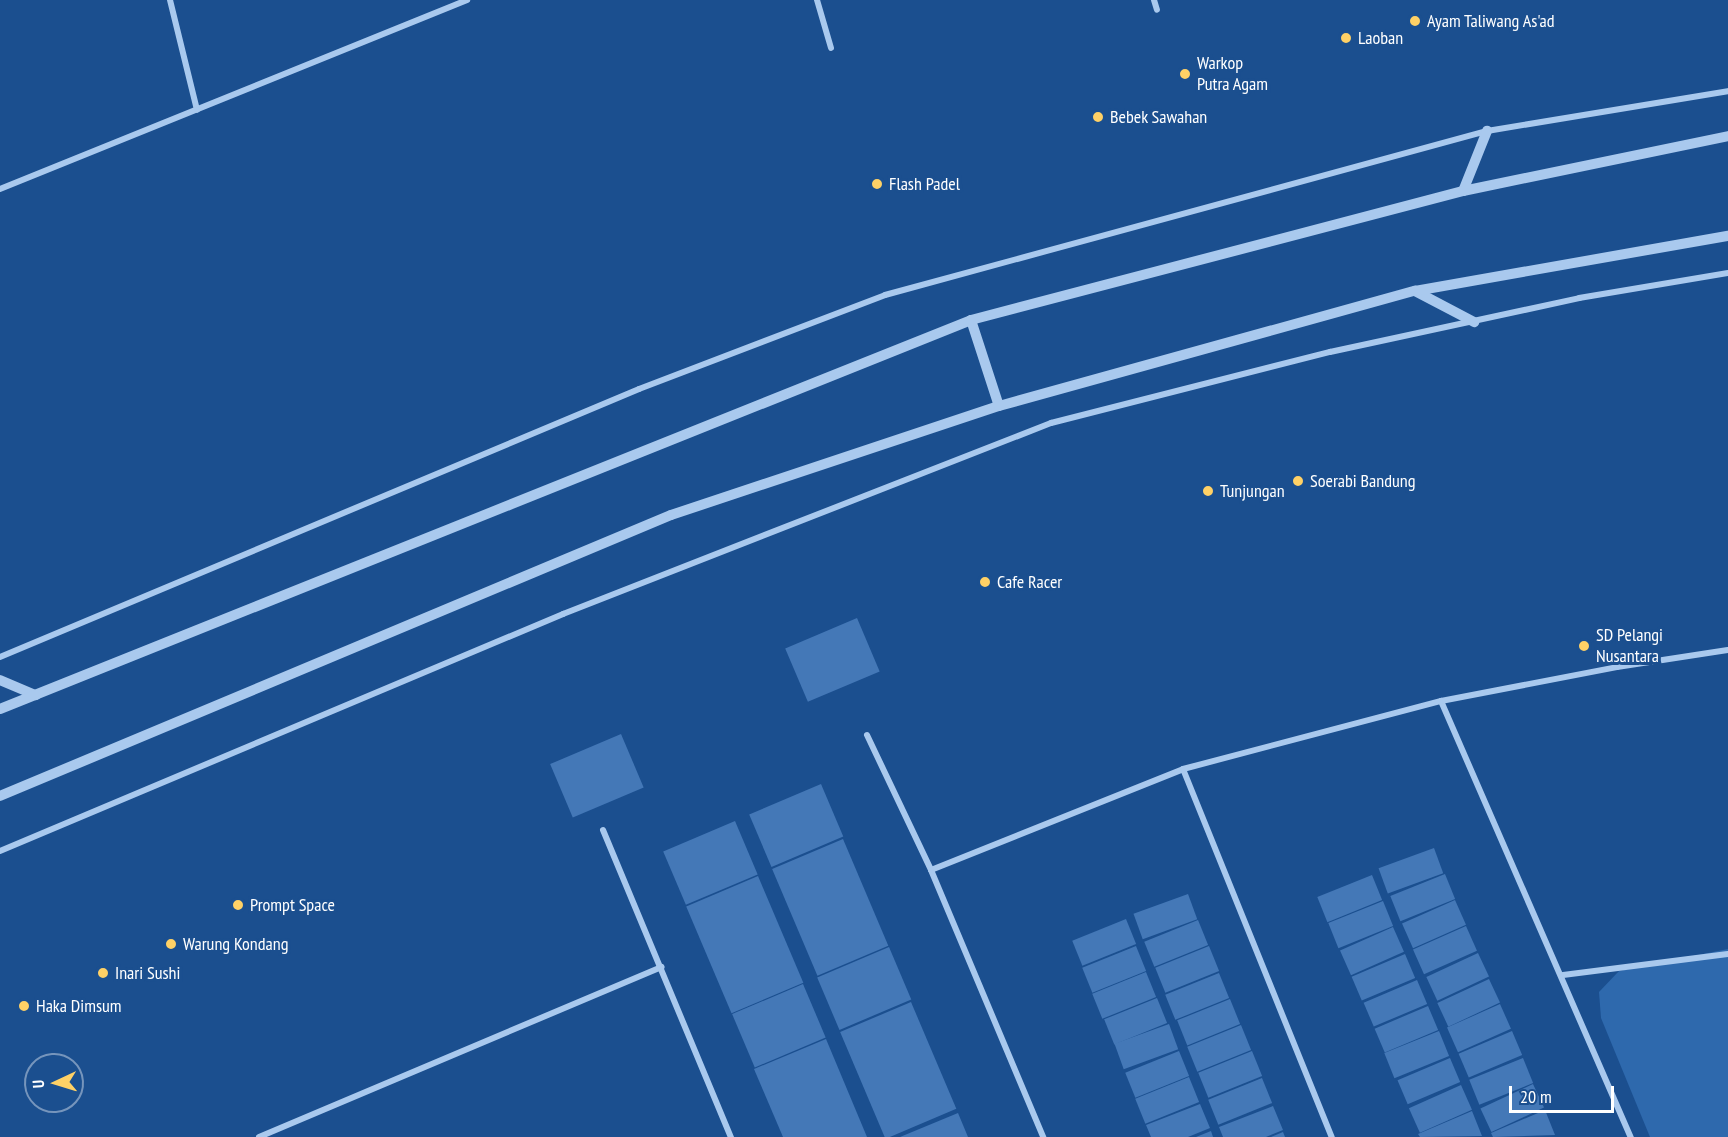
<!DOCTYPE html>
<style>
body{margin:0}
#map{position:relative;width:1728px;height:1137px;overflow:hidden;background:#1b4f8f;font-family:"PT Sans Narrow",sans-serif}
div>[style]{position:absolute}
.green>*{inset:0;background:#2e69ad}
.building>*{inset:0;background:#4478b7;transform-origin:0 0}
.minor>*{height:6px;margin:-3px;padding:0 3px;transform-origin:3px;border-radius:3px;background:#a9c9ee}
.tertiary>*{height:10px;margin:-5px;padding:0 5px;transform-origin:5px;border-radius:5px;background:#a9c9ee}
.dots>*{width:16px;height:16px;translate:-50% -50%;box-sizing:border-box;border:3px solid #1b4f8f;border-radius:50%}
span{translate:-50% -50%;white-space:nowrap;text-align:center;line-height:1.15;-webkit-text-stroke:6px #1b4f8f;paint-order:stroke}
.poi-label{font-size:18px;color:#fff}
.left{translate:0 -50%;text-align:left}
.north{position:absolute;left:24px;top:1053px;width:60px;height:60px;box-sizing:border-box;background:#1b4f8f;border:2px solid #7695bc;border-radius:50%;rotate:266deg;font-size:16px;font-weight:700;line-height:24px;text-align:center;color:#fff}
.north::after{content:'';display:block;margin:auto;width:21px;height:27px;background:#ffd166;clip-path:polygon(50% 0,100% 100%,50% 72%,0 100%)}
.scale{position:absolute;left:1509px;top:1086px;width:105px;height:27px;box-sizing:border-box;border:3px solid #fff;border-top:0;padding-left:8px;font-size:18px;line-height:21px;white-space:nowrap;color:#fff;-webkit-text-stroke:4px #1b4f8f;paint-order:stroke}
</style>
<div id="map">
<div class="green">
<i style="clip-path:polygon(1728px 949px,1728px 1137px,1650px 1137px,1601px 1018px,1599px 992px,1619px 971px)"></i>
</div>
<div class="building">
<i style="left:857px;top:618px;width:58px;height:78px;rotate:67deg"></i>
<i style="left:621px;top:734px;width:58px;height:77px;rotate:67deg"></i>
<i style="left:821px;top:784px;width:57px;height:78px;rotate:67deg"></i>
<i style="left:735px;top:821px;width:58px;height:78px;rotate:67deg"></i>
<i style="left:843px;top:839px;width:116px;height:77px;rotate:67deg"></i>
<i style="left:1434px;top:848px;width:27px;height:59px;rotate:70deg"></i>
<i style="left:1445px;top:874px;width:27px;height:59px;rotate:68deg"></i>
<i style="left:1372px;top:875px;width:27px;height:59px;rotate:68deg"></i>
<i style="left:758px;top:876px;width:116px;height:78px;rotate:67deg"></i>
<i style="left:1188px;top:894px;width:27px;height:58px;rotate:70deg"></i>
<i style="left:1455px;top:900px;width:27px;height:58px;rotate:66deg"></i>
<i style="left:1383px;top:901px;width:27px;height:59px;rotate:68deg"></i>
<i style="left:1126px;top:919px;width:27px;height:58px;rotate:68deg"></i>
<i style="left:1198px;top:920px;width:27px;height:58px;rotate:68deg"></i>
<i style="left:1466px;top:926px;width:27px;height:58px;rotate:66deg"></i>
<i style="left:1393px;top:927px;width:27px;height:58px;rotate:66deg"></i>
<i style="left:1136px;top:946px;width:27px;height:58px;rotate:68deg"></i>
<i style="left:1209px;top:946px;width:27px;height:58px;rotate:68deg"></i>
<i style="left:889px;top:947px;width:57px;height:78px;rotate:67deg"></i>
<i style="left:1478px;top:953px;width:26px;height:57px;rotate:65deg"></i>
<i style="left:1405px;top:954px;width:26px;height:58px;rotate:67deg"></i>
<i style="left:1146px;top:972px;width:27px;height:58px;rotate:68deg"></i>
<i style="left:1219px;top:973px;width:27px;height:58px;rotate:68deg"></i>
<i style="left:1489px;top:979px;width:26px;height:57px;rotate:65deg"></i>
<i style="left:1417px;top:980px;width:26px;height:58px;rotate:67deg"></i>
<i style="left:803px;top:984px;width:58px;height:77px;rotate:67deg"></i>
<i style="left:1157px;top:998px;width:27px;height:57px;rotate:68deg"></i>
<i style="left:1230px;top:999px;width:27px;height:57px;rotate:68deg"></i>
<i style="left:911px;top:1002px;width:116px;height:77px;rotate:67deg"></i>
<i style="left:1500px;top:1004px;width:27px;height:58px;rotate:66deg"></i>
<i style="left:1428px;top:1006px;width:26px;height:58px;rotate:67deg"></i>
<i style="left:1169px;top:1024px;width:27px;height:58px;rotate:70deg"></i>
<i style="left:1241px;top:1025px;width:27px;height:58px;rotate:68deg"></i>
<i style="left:1439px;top:1031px;width:27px;height:59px;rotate:68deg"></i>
<i style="left:1512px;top:1031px;width:26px;height:58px;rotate:67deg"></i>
<i style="clip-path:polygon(826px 1039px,867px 1137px,783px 1137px,754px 1069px)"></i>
<i style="left:1179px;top:1051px;width:27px;height:58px;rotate:68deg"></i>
<i style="left:1252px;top:1051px;width:27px;height:58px;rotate:68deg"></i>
<i style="left:1450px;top:1058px;width:26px;height:57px;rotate:67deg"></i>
<i style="left:1523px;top:1058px;width:27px;height:58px;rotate:68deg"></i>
<i style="left:1189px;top:1077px;width:27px;height:58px;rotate:68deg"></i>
<i style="left:1262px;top:1078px;width:27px;height:58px;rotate:68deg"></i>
<i style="left:1533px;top:1084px;width:26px;height:58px;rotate:65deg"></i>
<i style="left:1461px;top:1085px;width:27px;height:57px;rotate:66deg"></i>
<i style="clip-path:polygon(1200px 1104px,1210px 1128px,1188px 1137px,1151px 1137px,1146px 1125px)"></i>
<i style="clip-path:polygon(1273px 1106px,1283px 1130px,1266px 1137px,1223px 1137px,1219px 1127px)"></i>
<i style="clip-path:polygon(1545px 1110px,1555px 1135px,1493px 1137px,1491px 1133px)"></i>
<i style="clip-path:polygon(1472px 1111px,1482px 1136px,1420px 1137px,1418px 1134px)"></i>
<i style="clip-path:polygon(958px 1113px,968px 1137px,900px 1137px)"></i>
<i style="clip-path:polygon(1211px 1131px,1213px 1137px,1196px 1137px)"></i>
<i style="clip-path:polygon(1283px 1132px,1285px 1137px,1271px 1137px)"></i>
</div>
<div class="minor">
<i style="left:170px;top:0;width:113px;rotate:76.2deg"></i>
<i style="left:817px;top:0;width:50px;rotate:73.7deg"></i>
<i style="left:1154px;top:0;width:10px;rotate:73deg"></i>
<i style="left:0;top:189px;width:504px;rotate:-22.03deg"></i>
<i style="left:0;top:657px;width:693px;rotate:-22.75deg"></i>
<i style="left:639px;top:389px;width:263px;rotate:-20.9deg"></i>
<i style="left:885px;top:295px;width:624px;rotate:-15.24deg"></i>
<i style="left:1487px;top:131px;width:244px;rotate:-9.4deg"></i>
<i style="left:1441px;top:701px;width:476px;rotate:66.5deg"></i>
<i style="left:867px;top:735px;width:149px;rotate:64.6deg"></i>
<i style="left:931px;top:870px;width:290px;rotate:67.2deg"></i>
<i style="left:1183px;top:769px;width:397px;rotate:68deg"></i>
<i style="left:603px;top:830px;width:333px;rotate:67.4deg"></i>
<i style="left:0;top:851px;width:611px;rotate:-22.83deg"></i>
<i style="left:563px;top:614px;width:524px;rotate:-21.38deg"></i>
<i style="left:1051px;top:423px;width:288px;rotate:-14.3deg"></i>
<i style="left:1330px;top:352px;width:255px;rotate:-12.2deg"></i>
<i style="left:1579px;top:298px;width:151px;rotate:-9.5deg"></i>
<i style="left:931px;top:870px;width:271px;rotate:-21.8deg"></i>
<i style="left:1183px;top:769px;width:267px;rotate:-14.8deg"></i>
<i style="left:1441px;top:701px;width:179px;rotate:-10.9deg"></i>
<i style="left:1617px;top:667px;width:112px;rotate:-8.7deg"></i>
<i style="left:1563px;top:975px;width:166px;rotate:-7.3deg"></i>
<i style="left:259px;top:1137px;width:437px;rotate:-22.9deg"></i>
</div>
<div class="tertiary">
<i style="left:1463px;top:191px;width:65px;rotate:-68.2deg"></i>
<i style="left:1415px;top:291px;width:67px;rotate:27.7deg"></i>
<i style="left:971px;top:320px;width:90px;rotate:72deg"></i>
<i style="left:0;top:680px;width:39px;rotate:23deg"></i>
<i style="left:0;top:709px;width:1046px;rotate:-21.83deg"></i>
<i style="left:971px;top:320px;width:509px;rotate:-14.69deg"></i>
<i style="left:1463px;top:191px;width:271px;rotate:-11.7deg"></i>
<i style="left:0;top:796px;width:727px;rotate:-22.72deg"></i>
<i style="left:671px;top:515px;width:346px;rotate:-18.4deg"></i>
<i style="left:999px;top:406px;width:432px;rotate:-15.5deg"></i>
<i style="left:1415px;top:291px;width:318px;rotate:-10deg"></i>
</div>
<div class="dots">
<i style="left:1415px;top:21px;background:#ffd166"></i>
<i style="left:1346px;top:38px;background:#ffd166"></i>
<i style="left:1185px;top:74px;background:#ffd166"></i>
<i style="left:1098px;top:117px;background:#ffd166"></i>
<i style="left:877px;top:184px;background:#ffd166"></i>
<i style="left:1298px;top:481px;background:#ffd166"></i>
<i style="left:1208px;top:491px;background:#ffd166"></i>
<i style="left:985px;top:582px;background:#ffd166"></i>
<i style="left:1584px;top:646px;background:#ffd166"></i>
<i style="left:238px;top:905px;background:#ffd166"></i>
<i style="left:171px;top:944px;background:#ffd166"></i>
<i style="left:103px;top:973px;background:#ffd166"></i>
<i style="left:24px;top:1006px;background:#ffd166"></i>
</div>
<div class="poi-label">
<span class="left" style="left:1427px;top:21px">Ayam Taliwang As'ad</span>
<span class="left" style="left:1358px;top:38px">Laoban</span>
<span class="left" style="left:1197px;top:74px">Warkop<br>Putra Agam</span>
<span class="left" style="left:1110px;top:117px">Bebek Sawahan</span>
<span class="left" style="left:889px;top:184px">Flash Padel</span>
<span class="left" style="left:1310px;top:481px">Soerabi Bandung</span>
<span class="left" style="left:1220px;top:491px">Tunjungan</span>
<span class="left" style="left:997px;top:582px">Cafe Racer</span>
<span class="left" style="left:1596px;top:646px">SD Pelangi<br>Nusantara</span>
<span class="left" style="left:250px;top:905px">Prompt Space</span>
<span class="left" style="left:183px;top:944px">Warung Kondang</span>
<span class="left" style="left:115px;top:973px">Inari Sushi</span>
<span class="left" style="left:36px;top:1006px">Haka Dimsum</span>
</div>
<div class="north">U</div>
<div class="scale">20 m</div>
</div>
